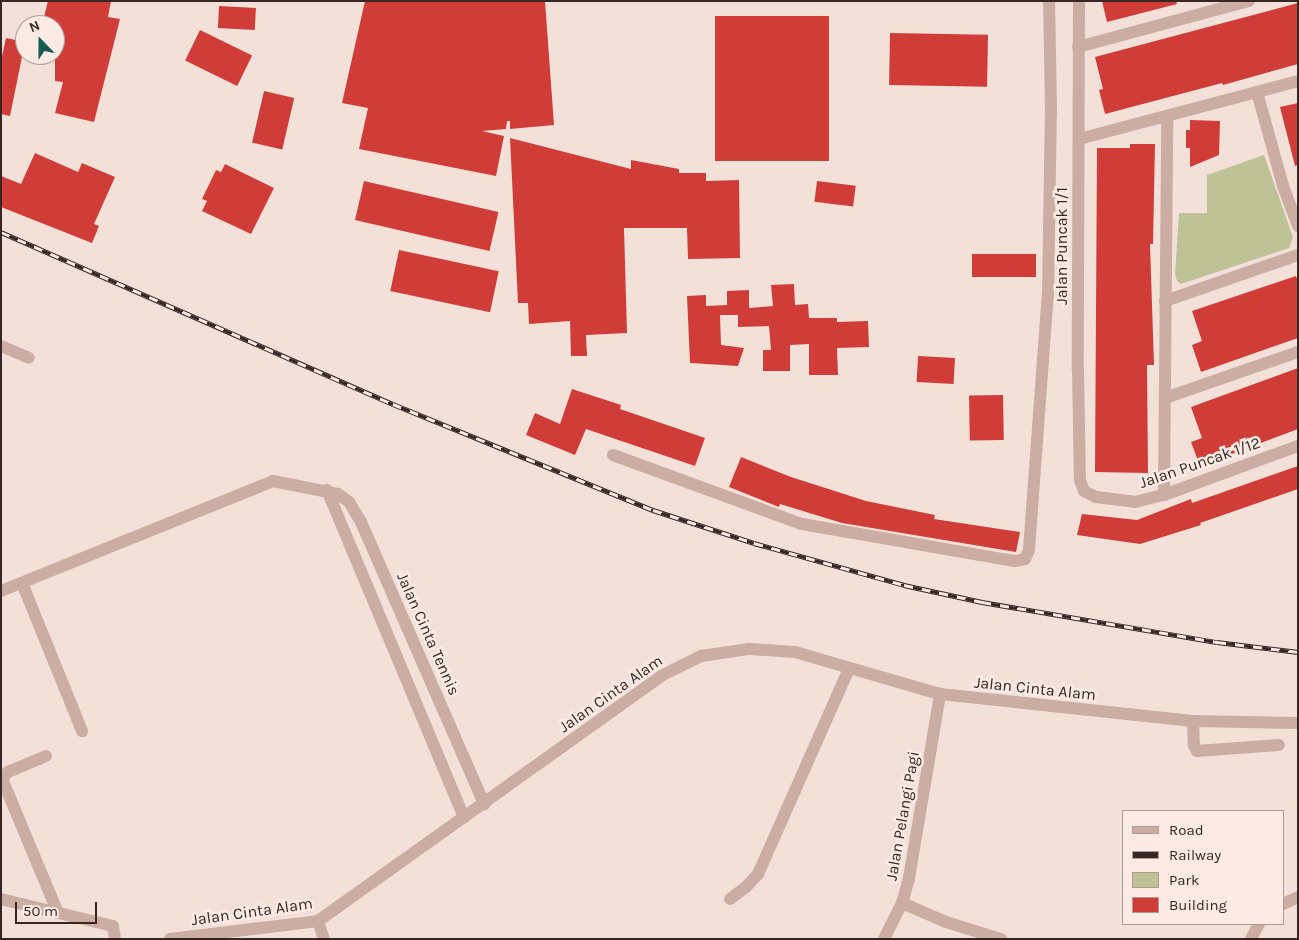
<!DOCTYPE html>
<style>
body{margin:0}
#map{position:relative;width:1299px;height:940px;overflow:hidden;background:#f3e0d8;font-family:Karla,sans-serif}
div>[style]{position:absolute}
.green>*{inset:0;background:#bec397}
.building>*{inset:0;background:#d03d39;transform-origin:0 0}
.minor>*{height:12px;margin:-6px;padding:0 6px;transform-origin:6px;border-radius:6px;background:#ccada3}
.rail>*{height:5px;margin-top:-2.5px;transform-origin:0;background:repeating-linear-gradient(90deg,#fbebe4 0 9px,#362725 0 18px);box-sizing:border-box;border-block:1px solid #362725}
span{translate:-50% -50%;white-space:nowrap;text-align:center;line-height:1.15;-webkit-text-stroke:5px #fbebe4;paint-order:stroke}
.street-label{font-size:16px;color:#362725}
.frame{position:absolute;inset:0;border:2px solid #362725;pointer-events:none}
.legend{position:absolute;left:1122px;top:810px;width:162px;height:115px;box-sizing:border-box;background:#fbebe4;border:1px solid #ac9d98;margin:0;padding:6px 9px;list-style:none;font-size:15px;color:#362725}
.legend li{display:flex;align-items:center;gap:10px;height:25px}
.legend b{width:25px;border:1px solid #ac9d98}
.north{position:absolute;left:15px;top:15px;width:50px;height:50px;box-sizing:border-box;background:#fbebe4;border:1px solid #ac9d98;border-radius:50%;rotate:338deg;font-size:14px;font-weight:700;line-height:20px;text-align:center;color:#362725}
.north::after{content:'';display:block;margin:auto;width:18px;height:22px;background:#185b51;clip-path:polygon(50% 0,100% 100%,50% 72%,0 100%)}
.scale{position:absolute;left:15px;top:902px;width:82px;height:22px;box-sizing:border-box;border:2px solid #362725;border-top:0;padding-left:6px;font-size:15px;line-height:18px;white-space:nowrap;color:#362725;-webkit-text-stroke:4px #fbebe4;paint-order:stroke}
</style>
<div id="map">
<div class="green">
<i style="clip-path:polygon(1264px 155px,1293px 237px,1289px 248px,1181px 284px,1177px 281px,1175px 274px,1179px 213px,1207px 213px,1207px 175px)"></i>
</div>
<div class="building">
<i style="clip-path:polygon(48px 1px,111px 1px,108px 17px,120px 19px,94px 122px,55px 113px,63px 82px,55px 81px,55px 25px,42px 25px)"></i>
<i style="clip-path:polygon(365px 1px,545px 1px,554px 125px,510px 129px,510px 121px,507px 121px,506px 129px,482px 131px,504px 136px,496px 176px,359px 149px,368px 108px,342px 103px)"></i>
<i style="clip-path:polygon(1102px 1px,1176px 1px,1177px 4px,1107px 22px)"></i>
<i style="clip-path:polygon(1298px 3px,1298px 64px,1223px 85px,1222px 83px,1105px 114px,1099px 90px,1103px 89px,1095px 57px)"></i>
<i style="left:219px;top:6px;width:37px;height:22px;rotate:3deg"></i>
<i style="left:829px;top:16px;width:145px;height:114px;rotate:90deg"></i>
<i style="left:200px;top:30px;width:58px;height:34px;rotate:26deg"></i>
<i style="left:890px;top:33px;width:98px;height:52px;rotate:1deg"></i>
<i style="clip-path:polygon(6px 38px,25px 42px,10px 116px,1px 114px,1px 61px)"></i>
<i style="left:264px;top:91px;width:31px;height:53px;rotate:13deg"></i>
<i style="clip-path:polygon(1298px 103px,1298px 165px,1295px 166px,1280px 107px)"></i>
<i style="clip-path:polygon(1190px 120px,1220px 121px,1219px 155px,1190px 167px,1190px 148px,1186px 148px,1186px 130px,1190px 130px)"></i>
<i style="clip-path:polygon(510px 138px,631px 169px,631px 160px,679px 169px,679px 173px,706px 173px,706px 181px,739px 180px,740px 258px,688px 259px,687px 228px,624px 228px,627px 333px,586px 335px,587px 356px,571px 356px,570px 321px,529px 324px,528px 303px,518px 303px)"></i>
<i style="clip-path:polygon(1130px 144px,1155px 144px,1153px 244px,1150px 244px,1154px 365px,1147px 365px,1148px 473px,1095px 472px,1097px 148px,1130px 148px)"></i>
<i style="clip-path:polygon(35px 153px,78px 172px,82px 163px,115px 177px,94px 224px,99px 226px,92px 243px,1px 207px,1px 176px,21px 184px)"></i>
<i style="clip-path:polygon(225px 164px,274px 188px,251px 234px,202px 211px,207px 201px,202px 199px,216px 170px,221px 172px)"></i>
<i style="left:364px;top:181px;width:138px;height:40px;rotate:13deg"></i>
<i style="left:817px;top:181px;width:39px;height:21px;rotate:7deg"></i>
<i style="left:399px;top:250px;width:102px;height:42px;rotate:12deg"></i>
<i style="left:972px;top:254px;width:64px;height:23px"></i>
<i style="clip-path:polygon(1296px 276px,1298px 282px,1298px 338px,1201px 372px,1192px 345px,1202px 341px,1192px 311px)"></i>
<i style="clip-path:polygon(794px 284px,795px 305px,808px 304px,809px 318px,837px 318px,837px 322px,868px 321px,869px 347px,837px 348px,838px 375px,809px 375px,809px 344px,790px 345px,790px 371px,763px 371px,763px 350px,771px 350px,769px 326px,738px 327px,738px 315px,720px 315px,721px 345px,744px 348px,738px 366px,690px 363px,687px 296px,706px 295px,706px 306px,727px 305px,727px 291px,749px 290px,749px 308px,773px 306px,771px 285px)"></i>
<i style="left:918px;top:356px;width:37px;height:26px;rotate:3deg"></i>
<i style="clip-path:polygon(1298px 368px,1298px 429px,1200px 466px,1191px 442px,1202px 438px,1191px 407px)"></i>
<i style="clip-path:polygon(572px 389px,621px 405px,620px 409px,705px 438px,695px 466px,586px 429px,575px 455px,526px 435px,535px 413px,560px 424px)"></i>
<i style="left:1003px;top:395px;width:45px;height:34px;rotate:89deg"></i>
<i style="clip-path:polygon(741px 457px,791px 477px,866px 501px,935px 515px,934px 519px,1020px 532px,1016px 552px,842px 523px,780px 504px,779px 507px,729px 487px)"></i>
<i style="clip-path:polygon(1298px 466px,1298px 489px,1200px 523px,1201px 525px,1140px 544px,1077px 535px,1082px 514px,1137px 520px,1191px 499px,1192px 503px)"></i>
</div>
<div class="minor">
<i style="left:1079px;top:1px;width:369px;rotate:90.2deg"></i>
<i style="left:1078px;top:370px;width:110px;rotate:89deg"></i>
<i style="left:1080px;top:480px;width:12px;rotate:70deg"></i>
<i style="left:1084px;top:491px;width:13px;rotate:27deg"></i>
<i style="left:1096px;top:497px;width:39px;rotate:7deg"></i>
<i style="left:1135px;top:502px;width:30px;rotate:-14deg"></i>
<i style="left:1164px;top:495px;width:143px;rotate:-20.1deg"></i>
<i style="left:1078px;top:47px;width:177px;rotate:-15.1deg"></i>
<i style="left:1257px;top:92px;width:98px;rotate:74.5deg"></i>
<i style="left:1283px;top:186px;width:43px;rotate:69.4deg"></i>
<i style="left:1079px;top:139px;width:227px;rotate:-14.8deg"></i>
<i style="left:1165px;top:301px;width:141px;rotate:-19.1deg"></i>
<i style="left:1px;top:346px;width:30px;rotate:23deg"></i>
<i style="left:1165px;top:398px;width:141px;rotate:-19.1deg"></i>
<i style="left:613px;top:455px;width:201px;rotate:20.1deg"></i>
<i style="left:802px;top:524px;width:216px;rotate:9.9deg"></i>
<i style="left:1015px;top:561px;width:10px;rotate:-11deg"></i>
<i style="left:1025px;top:559px;width:10px;rotate:-66deg"></i>
<i style="left:1029px;top:550px;width:257px;rotate:-85.8deg"></i>
<i style="left:1048px;top:294px;width:182px;rotate:-89.1deg"></i>
<i style="left:1051px;top:112px;width:111px;rotate:-91deg"></i>
<i style="left:327px;top:490px;width:355px;rotate:67.3deg"></i>
<i style="left:1164px;top:495px;width:379px;rotate:-89.5deg"></i>
<i style="left:22px;top:583px;width:160px;rotate:67.9deg"></i>
<i style="left:1px;top:591px;width:293px;rotate:-22deg"></i>
<i style="left:273px;top:481px;width:66px;rotate:11.3deg"></i>
<i style="left:338px;top:494px;width:14px;rotate:36deg"></i>
<i style="left:349px;top:502px;width:23px;rotate:59deg"></i>
<i style="left:361px;top:522px;width:308px;rotate:66.4deg"></i>
<i style="left:1193px;top:721px;width:24px;rotate:88deg"></i>
<i style="left:1194px;top:745px;width:7px;rotate:63deg"></i>
<i style="left:1197px;top:751px;width:82px;rotate:-4.2deg"></i>
<i style="left:46px;top:756px;width:41px;rotate:157.2deg"></i>
<i style="left:8px;top:772px;width:5px;rotate:143deg"></i>
<i style="left:4px;top:775px;width:6px;rotate:99deg"></i>
<i style="left:3px;top:781px;width:141px;rotate:67.4deg"></i>
<i style="left:1px;top:899px;width:115px;rotate:13.6deg"></i>
<i style="left:113px;top:926px;width:13px;rotate:81deg"></i>
<i style="left:730px;top:899px;width:20px;rotate:-37deg"></i>
<i style="left:746px;top:887px;width:18px;rotate:-47deg"></i>
<i style="left:758px;top:874px;width:224px;rotate:-66.1deg"></i>
<i style="left:902px;top:903px;width:48px;rotate:23.4deg"></i>
<i style="left:946px;top:922px;width:58px;rotate:17.2deg"></i>
<i style="left:1283px;top:904px;width:17px;rotate:-25deg"></i>
<i style="left:318px;top:921px;width:19px;rotate:72deg"></i>
<i style="left:170px;top:939px;width:149px;rotate:-6.9deg"></i>
<i style="left:318px;top:921px;width:422px;rotate:-35.5deg"></i>
<i style="left:661px;top:676px;width:45px;rotate:-26.6deg"></i>
<i style="left:701px;top:656px;width:49px;rotate:-8.3deg"></i>
<i style="left:749px;top:649px;width:46px;rotate:3.7deg"></i>
<i style="left:795px;top:652px;width:151px;rotate:16.2deg"></i>
<i style="left:940px;top:694px;width:254px;rotate:6.1deg"></i>
<i style="left:1193px;top:721px;width:105px;rotate:1.1deg"></i>
<i style="left:884px;top:939px;width:40px;rotate:-63.4deg"></i>
<i style="left:902px;top:903px;width:26px;rotate:-74deg"></i>
<i style="left:909px;top:878px;width:187px;rotate:-80.4deg"></i>
<i style="left:1251px;top:939px;width:17px;rotate:-62deg"></i>
</div>
<div class="rail">
<i style="left:1px;top:232px;width:428px;rotate:23.7deg"></i>
<i style="left:393px;top:404px;width:281px;rotate:22.2deg"></i>
<i style="left:653px;top:510px;width:106px;rotate:18.1deg"></i>
<i style="left:754px;top:543px;width:156px;rotate:15.6deg"></i>
<i style="left:904px;top:585px;width:80px;rotate:12.3deg"></i>
<i style="left:982px;top:602px;width:238px;rotate:9.7deg"></i>
<i style="left:1217px;top:642px;width:82px;rotate:7deg"></i>
</div>
<div class="street-label">
<span style="left:1062px;top:246px;rotate:-90deg">Jalan Puncak 1/1</span>
<span style="left:1200px;top:463px;rotate:-19deg">Jalan Puncak 1/12</span>
<span style="left:428px;top:634px;rotate:66deg">Jalan Cinta Tennis</span>
<span style="left:1035px;top:689px;rotate:6deg">Jalan Cinta Alam</span>
<span style="left:611px;top:694px;rotate:-35deg">Jalan Cinta Alam</span>
<span style="left:903px;top:816px;rotate:-80deg">Jalan Pelangi Pagi</span>
<span style="left:252px;top:912px;rotate:-8deg">Jalan Cinta Alam</span>
</div>
<div class="frame"></div>
<ul class="legend">
<li><b style="height:6px;background:#ccada3"></b>Road</li>
<li><b style="height:6px;background:#362725"></b>Railway</li>
<li><b style="height:14px;background:#bec397"></b>Park</li>
<li><b style="height:14px;background:#d03d39"></b>Building</li>
</ul>
<div class="north">N</div>
<div class="scale">50 m</div>
</div>
